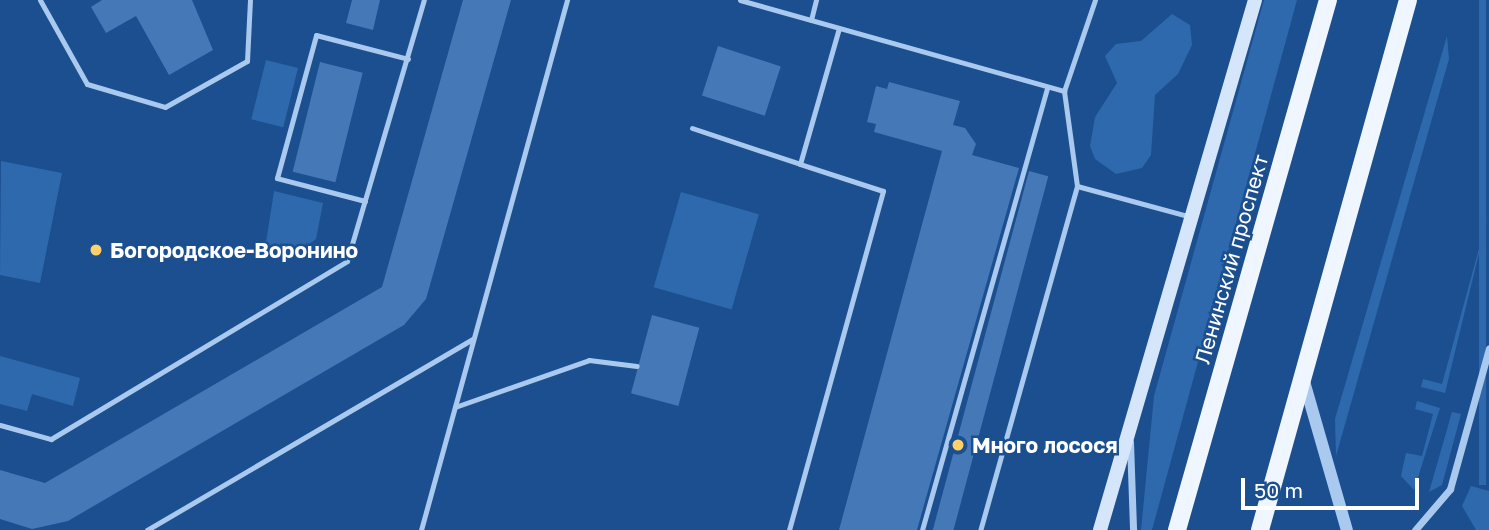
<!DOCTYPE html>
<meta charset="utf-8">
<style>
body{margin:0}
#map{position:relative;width:1489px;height:530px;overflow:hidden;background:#1b4f8f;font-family:"Golos Text",sans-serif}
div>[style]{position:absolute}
.green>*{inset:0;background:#2e69ad;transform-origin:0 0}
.building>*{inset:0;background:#4478b7;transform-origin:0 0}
.service>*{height:5px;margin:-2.5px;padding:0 2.5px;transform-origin:2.5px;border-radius:2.5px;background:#a9c9ee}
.minor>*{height:7px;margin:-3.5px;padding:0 3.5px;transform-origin:3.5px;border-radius:3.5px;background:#a9c9ee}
.tertiary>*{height:12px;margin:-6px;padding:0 6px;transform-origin:6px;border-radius:6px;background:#a9c9ee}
.secondary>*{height:14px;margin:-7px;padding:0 7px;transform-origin:7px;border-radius:7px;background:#d6e6fa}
.primary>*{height:18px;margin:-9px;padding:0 9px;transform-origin:9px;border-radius:9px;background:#f0f6ff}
.dots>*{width:19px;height:19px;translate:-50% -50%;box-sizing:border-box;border:4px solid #1b4f8f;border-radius:50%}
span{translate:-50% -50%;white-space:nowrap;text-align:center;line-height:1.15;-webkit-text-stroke:5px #1b4f8f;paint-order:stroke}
.poi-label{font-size:21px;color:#fff;font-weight:700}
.left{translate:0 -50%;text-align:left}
.street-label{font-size:21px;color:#fff}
.scale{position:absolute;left:1241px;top:478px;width:178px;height:32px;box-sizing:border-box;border:4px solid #fff;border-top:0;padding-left:9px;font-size:21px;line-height:24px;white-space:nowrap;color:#fff;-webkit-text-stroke:5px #1b4f8f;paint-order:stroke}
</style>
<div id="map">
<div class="green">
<i style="clip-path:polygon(1264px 0,1297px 0,1152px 530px,1141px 530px,1154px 396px)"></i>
<i style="left:1479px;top:0;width:7px;height:485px"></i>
<i style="clip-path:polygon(1172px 14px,1190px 25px,1192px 45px,1178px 74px,1155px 95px,1151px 155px,1142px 168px,1116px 174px,1095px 159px,1090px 146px,1095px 117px,1117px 83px,1105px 56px,1116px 44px,1141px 41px)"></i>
<i style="clip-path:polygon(1447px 36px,1449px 59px,1336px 456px,1335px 419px)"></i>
<i style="left:266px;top:60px;width:33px;height:61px;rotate:14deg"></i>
<i style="clip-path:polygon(1px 161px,62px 173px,40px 283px,0 275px)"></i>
<i style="clip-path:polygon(274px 191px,323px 203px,316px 239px,290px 259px,264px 255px)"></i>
<i style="left:681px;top:192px;width:81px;height:99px;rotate:16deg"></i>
<i style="clip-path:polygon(1489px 212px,1445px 393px,1421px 387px,1423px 379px,1442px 384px)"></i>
<i style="clip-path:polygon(0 356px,80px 378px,73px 406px,32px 394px,27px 411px,0 404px)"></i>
<i style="clip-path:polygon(1417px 401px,1440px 408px,1414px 490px,1401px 476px,1406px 453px,1422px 456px,1433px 414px,1415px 409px)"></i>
<i style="clip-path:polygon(1452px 412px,1461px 414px,1442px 485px,1429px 492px)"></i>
<i style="clip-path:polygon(1471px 486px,1489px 491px,1489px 530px,1476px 530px,1462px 506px)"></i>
</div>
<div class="building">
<i style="clip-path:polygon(102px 0,192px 0,213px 50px,169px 75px,136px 16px,106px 33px,91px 7px)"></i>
<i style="clip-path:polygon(352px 0,380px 0,373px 30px,346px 23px)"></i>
<i style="clip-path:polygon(463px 0,511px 0,426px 299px,404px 325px,68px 521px,32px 529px,0 519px,0 470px,45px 483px,382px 287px)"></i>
<i style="left:718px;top:46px;width:66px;height:52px;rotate:18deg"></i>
<i style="left:320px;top:62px;width:44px;height:113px;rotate:14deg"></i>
<i style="clip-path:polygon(889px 82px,960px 101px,953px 125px,965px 128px,976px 144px,972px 155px,1019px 168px,917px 530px,839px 530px,942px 151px,874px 132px,876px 124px,867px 122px,876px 86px,887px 89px)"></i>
<i style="left:1029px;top:171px;width:20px;height:373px;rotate:15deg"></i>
<i style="left:652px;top:315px;width:49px;height:81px;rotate:15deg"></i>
</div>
<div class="service">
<i style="left:40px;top:0;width:96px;rotate:60.8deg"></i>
<i style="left:87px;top:84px;width:81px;rotate:16.4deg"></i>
<i style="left:165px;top:107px;width:94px;rotate:-29.3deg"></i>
<i style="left:247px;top:61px;width:61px;rotate:-87.2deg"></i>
<i style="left:740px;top:0;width:337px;rotate:15.7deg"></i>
<i style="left:1064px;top:91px;width:96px;rotate:82.2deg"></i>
<i style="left:1077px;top:186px;width:357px;rotate:105.7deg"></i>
<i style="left:811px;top:20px;width:21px;rotate:-76deg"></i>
<i style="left:1064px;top:91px;width:96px;rotate:-71.2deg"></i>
<i style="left:692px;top:128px;width:114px;rotate:18.4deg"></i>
<i style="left:1077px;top:186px;width:118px;rotate:15.2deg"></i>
<i style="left:365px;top:201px;width:91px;rotate:-165.4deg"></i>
<i style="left:277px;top:178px;width:148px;rotate:-74.7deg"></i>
<i style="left:316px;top:35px;width:95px;rotate:14.6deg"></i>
<i style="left:455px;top:407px;width:142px;rotate:-19.3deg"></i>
<i style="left:589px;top:360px;width:48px;rotate:7.1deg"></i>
<i style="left:0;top:425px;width:53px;rotate:15.4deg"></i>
<i style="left:51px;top:439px;width:345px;rotate:-31deg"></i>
<i style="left:347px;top:261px;width:272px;rotate:-73.6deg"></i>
<i style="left:147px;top:530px;width:378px;rotate:-30.4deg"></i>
<i style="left:421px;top:530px;width:550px;rotate:-74.6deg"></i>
<i style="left:789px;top:530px;width:352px;rotate:-74.5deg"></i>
<i style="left:883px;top:191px;width:87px;rotate:-162deg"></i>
<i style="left:800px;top:164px;width:141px;rotate:-74deg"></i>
<i style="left:922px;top:530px;width:460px;rotate:-74.2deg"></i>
</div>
<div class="minor">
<i style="left:1130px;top:442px;width:88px;rotate:88deg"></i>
<i style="left:1415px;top:530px;width:54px;rotate:-49.5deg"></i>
<i style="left:1450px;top:489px;width:146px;rotate:-74.5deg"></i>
</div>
<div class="tertiary">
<i style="left:1303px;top:378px;width:158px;rotate:73.9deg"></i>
</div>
<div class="secondary">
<i style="left:1100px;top:530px;width:552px;rotate:-73.7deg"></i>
</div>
<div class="primary">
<i style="left:1177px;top:530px;width:551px;rotate:-74.1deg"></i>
<i style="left:1260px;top:530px;width:550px;rotate:-74.4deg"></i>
</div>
<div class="dots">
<i style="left:96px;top:250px;background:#ffd166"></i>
<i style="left:958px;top:445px;background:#ffd166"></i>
</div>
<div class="poi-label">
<span class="left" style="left:110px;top:250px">Богородское-Воронино</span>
<span class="left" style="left:972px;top:445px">Много лосося</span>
</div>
<div class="street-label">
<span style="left:1231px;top:259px;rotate:-74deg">Ленинский проспект</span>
</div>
<div class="scale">50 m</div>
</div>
